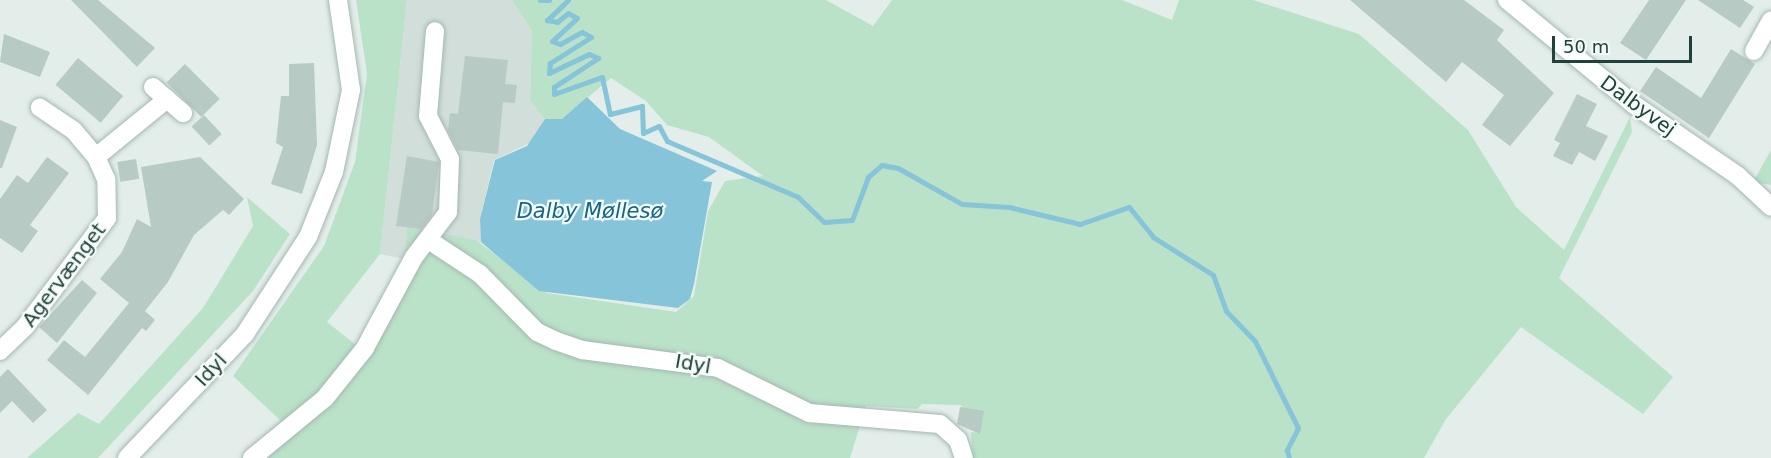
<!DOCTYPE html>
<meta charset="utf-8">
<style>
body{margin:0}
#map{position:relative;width:1771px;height:458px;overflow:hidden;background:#e3eeea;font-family:"DejaVu Sans",sans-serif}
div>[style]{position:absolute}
.built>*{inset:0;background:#d1ded9}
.green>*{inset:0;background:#bae2c8}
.water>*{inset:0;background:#85c4d9}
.stream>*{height:5px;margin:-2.5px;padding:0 2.5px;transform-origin:2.5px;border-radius:2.5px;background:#85c4d9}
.building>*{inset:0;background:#b8cac4;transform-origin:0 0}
.roads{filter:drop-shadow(0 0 2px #a5b7b2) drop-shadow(0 0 2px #a5b7b2)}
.minor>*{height:18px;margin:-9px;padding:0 9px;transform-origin:9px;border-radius:9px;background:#fff}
span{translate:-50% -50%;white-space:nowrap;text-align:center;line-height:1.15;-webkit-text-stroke:4.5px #f4faf8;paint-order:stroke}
.street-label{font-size:20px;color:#20423c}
.water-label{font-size:21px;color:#136785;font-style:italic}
.scale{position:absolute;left:1552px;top:36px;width:140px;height:27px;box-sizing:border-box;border:3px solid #20423c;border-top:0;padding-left:8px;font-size:18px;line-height:21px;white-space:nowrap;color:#20423c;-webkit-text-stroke:4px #f4faf8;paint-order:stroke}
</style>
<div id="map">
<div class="built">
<i style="clip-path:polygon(407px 0,512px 0,532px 31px,530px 101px,545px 119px,534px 141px,494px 160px,480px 219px,481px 242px,408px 227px,405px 259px,380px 254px)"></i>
</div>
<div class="green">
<i style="clip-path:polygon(356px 0,407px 0,380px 254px,327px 322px,356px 345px,405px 259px,407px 227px,476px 240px,547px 293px,676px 312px,694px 296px,708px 211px,725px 181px,763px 176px,709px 137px,667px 125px,646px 101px,611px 78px,562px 119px,545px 119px,530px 101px,532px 31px,512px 0,826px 0,873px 26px,892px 0,1122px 0,1172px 20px,1179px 0,1253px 0,1359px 34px,1468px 130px,1516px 207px,1564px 250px,1630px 117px,1632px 132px,1559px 278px,1673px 377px,1643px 414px,1521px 327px,1446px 419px,1424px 458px,972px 458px,971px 432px,980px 433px,961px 405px,922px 404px,917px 409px,866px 406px,850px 458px,242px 458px,281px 421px,233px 376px,324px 246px,355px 162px,367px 74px)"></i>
<i style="clip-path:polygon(1771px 150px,1771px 185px,1753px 182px)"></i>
<i style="clip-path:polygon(247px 197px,290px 234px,253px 291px,98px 458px,27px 458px,78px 413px,99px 424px,203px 308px,253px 226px)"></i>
</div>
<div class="water">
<i style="clip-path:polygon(587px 97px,620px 129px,717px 171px,702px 181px,712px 182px,694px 284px,690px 299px,678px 308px,539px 291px,481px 242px,480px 219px,495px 160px,527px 146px,545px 119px,562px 119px)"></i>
</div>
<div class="stream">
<i style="left:540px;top:0;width:9px"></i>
<i style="left:568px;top:0;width:29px;rotate:136deg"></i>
<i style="left:547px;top:20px;width:10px;rotate:11deg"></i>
<i style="left:557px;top:22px;width:14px;rotate:-39deg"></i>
<i style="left:568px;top:13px;width:10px;rotate:29deg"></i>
<i style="left:577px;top:18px;width:34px;rotate:137deg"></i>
<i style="left:552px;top:41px;width:9px;rotate:21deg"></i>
<i style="left:560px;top:44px;width:25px;rotate:-29deg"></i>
<i style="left:582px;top:32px;width:10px;rotate:29deg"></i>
<i style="left:591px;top:37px;width:49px;rotate:147.6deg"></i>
<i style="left:550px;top:63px;width:10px;rotate:96deg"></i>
<i style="left:549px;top:73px;width:44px;rotate:-25.4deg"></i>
<i style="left:589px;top:54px;width:10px;rotate:24deg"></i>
<i style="left:598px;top:58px;width:53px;rotate:146.6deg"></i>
<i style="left:554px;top:87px;width:7px;rotate:90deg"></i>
<i style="left:554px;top:94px;width:51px;rotate:-19.5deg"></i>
<i style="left:602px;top:77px;width:38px;rotate:78deg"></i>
<i style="left:610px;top:114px;width:33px;rotate:-14deg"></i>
<i style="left:642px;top:106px;width:27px;rotate:88deg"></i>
<i style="left:643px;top:133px;width:17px;rotate:-24deg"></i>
<i style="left:659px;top:126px;width:17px;rotate:62deg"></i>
<i style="left:667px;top:141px;width:142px;rotate:23.1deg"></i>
<i style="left:798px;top:197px;width:36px;rotate:44deg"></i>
<i style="left:824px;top:222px;width:28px;rotate:-4deg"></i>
<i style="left:852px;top:220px;width:46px;rotate:-69.6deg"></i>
<i style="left:868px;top:177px;width:18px;rotate:-41deg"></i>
<i style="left:882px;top:165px;width:16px;rotate:11deg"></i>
<i style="left:898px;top:168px;width:73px;rotate:29.4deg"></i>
<i style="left:962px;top:204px;width:47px;rotate:3.7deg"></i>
<i style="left:1009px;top:207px;width:73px;rotate:13.5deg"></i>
<i style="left:1080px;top:224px;width:52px;rotate:-19.1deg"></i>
<i style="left:1129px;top:207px;width:38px;rotate:51deg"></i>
<i style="left:1153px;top:237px;width:71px;rotate:32.3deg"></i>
<i style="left:1213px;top:275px;width:38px;rotate:70deg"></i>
<i style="left:1226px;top:311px;width:42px;rotate:46deg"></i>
<i style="left:1255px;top:341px;width:97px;rotate:63.7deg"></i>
<i style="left:1298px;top:428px;width:25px;rotate:117deg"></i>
<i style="left:1287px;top:450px;width:8px;rotate:76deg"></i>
</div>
<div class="building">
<i style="clip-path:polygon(71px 0,98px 0,155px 48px,137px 67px)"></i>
<i style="clip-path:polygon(1350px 0,1464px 0,1504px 30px,1497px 40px,1554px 93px,1510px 146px,1482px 125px,1504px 95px,1462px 62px,1446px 82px)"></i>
<i style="clip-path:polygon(1649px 0,1686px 0,1646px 60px,1620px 43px)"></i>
<i style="clip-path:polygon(1698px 0,1743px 0,1754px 7px,1740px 28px)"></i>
<i style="clip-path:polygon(4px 34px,50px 52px,40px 77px,0 62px)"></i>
<i style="clip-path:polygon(1731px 49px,1755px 64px,1709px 138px,1640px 91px,1656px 67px,1701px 98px)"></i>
<i style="clip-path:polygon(465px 56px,508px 60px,505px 84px,517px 85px,515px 103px,503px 102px,498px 154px,458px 150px,448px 130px,450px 113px,458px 114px)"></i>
<i style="left:78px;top:58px;width:59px;height:35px;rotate:40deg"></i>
<i style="clip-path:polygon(314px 63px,317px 145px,302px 194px,271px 184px,283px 147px,276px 143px,281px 96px,289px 96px,289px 64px)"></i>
<i style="left:185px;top:64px;width:49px;height:26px;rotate:45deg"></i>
<i style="clip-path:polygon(1577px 94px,1597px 104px,1586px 126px,1608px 136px,1595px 161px,1579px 152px,1572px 165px,1553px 156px,1560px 143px,1554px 140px)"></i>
<i style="left:204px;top:115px;width:26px;height:17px;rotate:47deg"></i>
<i style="clip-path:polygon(0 120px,17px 127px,2px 168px,0 168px)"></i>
<i style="clip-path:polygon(407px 156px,439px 162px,432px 215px,421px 229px,396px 226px)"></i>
<i style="clip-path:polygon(47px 157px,69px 173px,30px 225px,38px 231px,22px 253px,0 238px,0 199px,17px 175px,28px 183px)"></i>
<i style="clip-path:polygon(200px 157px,244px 199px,229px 215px,223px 210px,194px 235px,168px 282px,145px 311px,155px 320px,146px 331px,142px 328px,88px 395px,47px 360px,64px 340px,85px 357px,129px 303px,100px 279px,122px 252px,137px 219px,151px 227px,141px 167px)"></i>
<i style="left:136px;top:159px;width:20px;height:19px;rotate:81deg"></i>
<i style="clip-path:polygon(82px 280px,97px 293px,57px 343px,39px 327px)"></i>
<i style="clip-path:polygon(8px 369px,47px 410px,33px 423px,12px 401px,0 413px,0 377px)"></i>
<i style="clip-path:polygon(960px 407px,984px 411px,980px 434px,957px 424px)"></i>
</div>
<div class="roads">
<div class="minor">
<i style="left:1507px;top:0;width:163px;rotate:39.5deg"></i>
<i style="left:1633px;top:104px;width:127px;rotate:34.4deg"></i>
<i style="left:1738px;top:176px;width:45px;rotate:43.2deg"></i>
<i style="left:1754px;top:51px;width:35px;rotate:-61deg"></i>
<i style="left:153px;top:87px;width:40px;rotate:41deg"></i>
<i style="left:96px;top:157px;width:92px;rotate:-39.2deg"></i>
<i style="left:430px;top:241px;width:60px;rotate:33.4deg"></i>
<i style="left:480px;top:274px;width:81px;rotate:45.5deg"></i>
<i style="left:537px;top:332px;width:21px;rotate:25deg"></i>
<i style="left:556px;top:341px;width:28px;rotate:19deg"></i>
<i style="left:582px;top:350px;width:137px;rotate:7.5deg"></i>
<i style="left:718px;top:368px;width:102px;rotate:26.3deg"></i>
<i style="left:809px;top:413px;width:131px;rotate:4.8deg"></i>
<i style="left:940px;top:424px;width:24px;rotate:42deg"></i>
<i style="left:958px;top:440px;width:19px;rotate:72deg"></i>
<i style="left:0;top:351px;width:35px;rotate:-44deg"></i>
<i style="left:25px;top:327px;width:136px;rotate:-53deg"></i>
<i style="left:107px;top:218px;width:39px;rotate:-91deg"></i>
<i style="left:106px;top:179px;width:24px;rotate:-114deg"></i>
<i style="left:96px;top:157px;width:35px;rotate:-130deg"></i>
<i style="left:73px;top:130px;width:40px;rotate:-146deg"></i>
<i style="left:127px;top:458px;width:171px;rotate:-46.4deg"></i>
<i style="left:245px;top:334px;width:116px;rotate:-57deg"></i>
<i style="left:308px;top:237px;width:70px;rotate:-68.2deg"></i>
<i style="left:334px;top:172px;width:84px;rotate:-78.3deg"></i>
<i style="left:351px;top:90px;width:91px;rotate:-98.2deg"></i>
<i style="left:252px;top:458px;width:94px;rotate:-39.4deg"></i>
<i style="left:325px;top:398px;width:64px;rotate:-51.3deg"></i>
<i style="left:365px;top:348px;width:103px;rotate:-61.7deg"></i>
<i style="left:414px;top:257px;width:56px;rotate:-52.9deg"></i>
<i style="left:448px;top:212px;width:53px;rotate:-87.8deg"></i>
<i style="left:450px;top:159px;width:48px;rotate:-117.1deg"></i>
<i style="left:428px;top:116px;width:85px;rotate:-85.3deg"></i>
</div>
</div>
<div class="street-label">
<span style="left:1638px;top:106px;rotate:36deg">Dalbyvej</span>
<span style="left:64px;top:275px;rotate:-53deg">Agervænget</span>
<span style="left:693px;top:364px;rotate:10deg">Idyl</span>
<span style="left:211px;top:370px;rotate:-47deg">Idyl</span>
</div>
<div class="water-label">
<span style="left:590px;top:211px">Dalby Møllesø</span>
</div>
<div class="scale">50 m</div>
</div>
